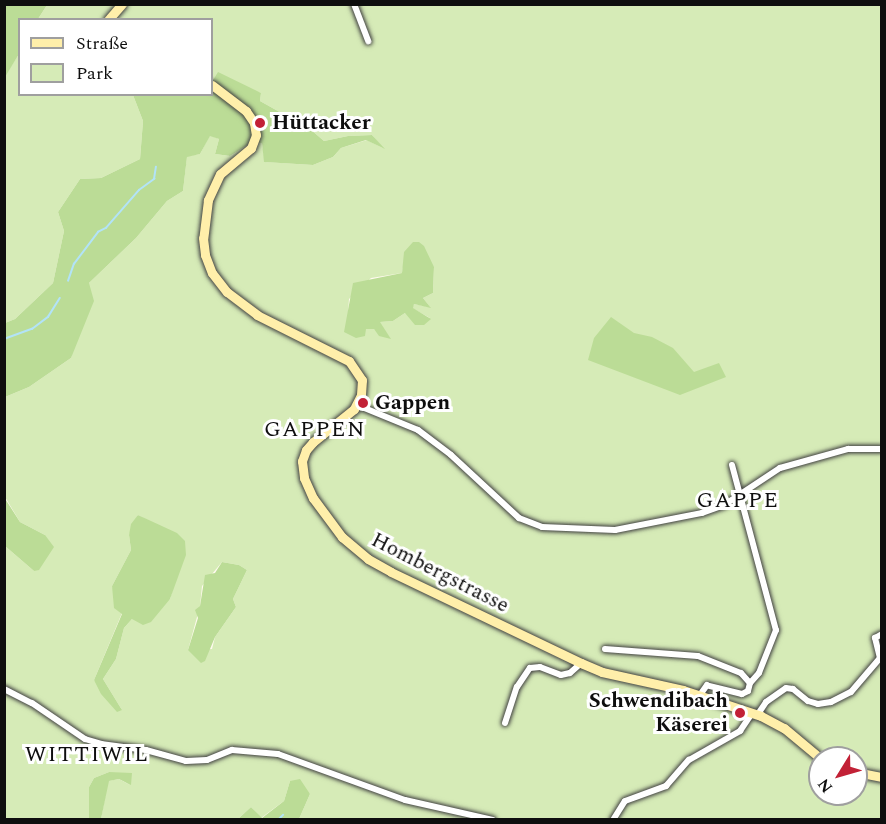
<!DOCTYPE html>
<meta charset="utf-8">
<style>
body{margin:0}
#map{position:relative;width:886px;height:824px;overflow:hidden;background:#fffaef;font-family:Spectral,serif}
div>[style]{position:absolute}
.green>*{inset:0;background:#d6ebb7}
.forest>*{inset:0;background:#bbdc96}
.stream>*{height:1.5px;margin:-0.75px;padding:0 0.75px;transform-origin:0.75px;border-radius:0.75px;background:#b2e3f8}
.roads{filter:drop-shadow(0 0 2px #414141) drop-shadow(0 0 2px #414141)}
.street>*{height:6px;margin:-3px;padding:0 3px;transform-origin:3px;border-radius:3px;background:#fff}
.secondary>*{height:9px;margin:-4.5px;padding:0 4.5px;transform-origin:4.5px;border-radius:4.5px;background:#ffefaa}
.dots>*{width:16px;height:16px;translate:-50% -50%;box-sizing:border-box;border:3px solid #fff;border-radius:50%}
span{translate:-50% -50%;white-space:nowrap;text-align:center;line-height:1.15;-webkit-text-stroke:6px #fff;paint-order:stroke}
.poi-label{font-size:21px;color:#0e0e0e;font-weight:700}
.left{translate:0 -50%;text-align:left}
.right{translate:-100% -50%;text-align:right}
.street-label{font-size:21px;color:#0e0e0e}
.neighbourhood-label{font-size:22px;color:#0e0e0e;letter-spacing:1.5px}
.frame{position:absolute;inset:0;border:6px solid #0e0e0e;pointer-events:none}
.legend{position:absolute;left:18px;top:18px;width:195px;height:78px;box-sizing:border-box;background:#fff;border:2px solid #9f9f9f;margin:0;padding:8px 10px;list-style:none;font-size:18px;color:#0e0e0e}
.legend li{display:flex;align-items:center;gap:12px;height:30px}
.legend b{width:30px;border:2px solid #9f9f9f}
.north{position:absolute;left:808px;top:746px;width:60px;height:60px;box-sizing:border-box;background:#fff;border:2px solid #9f9f9f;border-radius:50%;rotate:233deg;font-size:16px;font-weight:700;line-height:24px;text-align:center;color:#0e0e0e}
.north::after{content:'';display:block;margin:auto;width:21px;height:27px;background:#c22136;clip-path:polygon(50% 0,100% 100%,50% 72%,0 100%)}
</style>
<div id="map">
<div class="green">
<i style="clip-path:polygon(evenodd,47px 5px,881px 5px,881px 819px,299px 819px,310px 794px,290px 781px,284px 801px,261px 818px,251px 807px,238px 819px,101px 819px,108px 781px,119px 779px,130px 785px,109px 772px,94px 778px,89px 787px,89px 819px,5px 819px,5px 546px,34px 571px,45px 535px,20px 522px,5px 497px,5px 397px,29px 387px,71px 358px,89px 283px,136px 238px,167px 201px,183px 191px,187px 156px,200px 154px,210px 135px,219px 139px,215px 154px,230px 156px,249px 144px,262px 143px,265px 162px,313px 165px,333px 157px,341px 148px,367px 140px,383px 148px,372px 135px,348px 136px,324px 141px,310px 129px,260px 101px,261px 93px,212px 82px,212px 20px,38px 19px,47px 5px,404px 261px,434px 267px,433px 293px,423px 298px,430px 307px,414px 304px,412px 308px,430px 318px,405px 313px,393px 321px,379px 322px,390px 338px,374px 329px,366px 329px,348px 313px,349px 299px,371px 278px,402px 273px,404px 261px,47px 5px,138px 515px,155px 524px,176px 578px,170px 599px,132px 619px,124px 628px,116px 659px,103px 679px,122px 710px,94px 680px,122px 613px,112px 586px,131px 550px,129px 535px,138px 515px,47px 5px,222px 562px,239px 565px,247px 570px,233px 599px,236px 607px,215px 637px,212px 649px,188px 650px,200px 606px,202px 586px,222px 562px,47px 5px,820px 758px,856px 758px,856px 794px,820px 794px,820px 758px)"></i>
<i style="clip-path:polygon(19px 54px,20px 94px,133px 95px,143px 121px,140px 159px,101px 178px,80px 179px,58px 212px,64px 231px,53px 283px,15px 319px,5px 323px,4px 77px)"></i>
</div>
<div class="forest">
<i style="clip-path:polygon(5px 4px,47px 5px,38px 19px,20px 20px,19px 54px,5px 77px)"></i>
<i style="clip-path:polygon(218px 72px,261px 93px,260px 101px,310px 129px,324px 141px,348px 136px,372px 135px,385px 149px,366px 140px,341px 148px,333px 157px,313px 165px,264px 162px,262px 143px,249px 144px,230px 156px,215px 154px,219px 139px,210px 136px,200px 154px,187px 157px,183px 191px,167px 201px,136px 238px,89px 283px,94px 301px,71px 358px,29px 387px,5px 397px,5px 323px,15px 319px,53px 283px,64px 231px,58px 212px,80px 179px,101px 178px,140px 159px,143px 121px,133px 95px,212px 94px,212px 82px)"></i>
<i style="clip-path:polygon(413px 242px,419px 242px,424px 246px,434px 267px,433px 293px,423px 298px,431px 308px,414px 304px,413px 308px,431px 319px,424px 325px,415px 325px,405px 313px,393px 321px,380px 322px,391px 339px,379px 336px,374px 329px,366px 329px,365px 336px,356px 338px,344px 332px,353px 283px,402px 273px,404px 252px)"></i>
<i style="clip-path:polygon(611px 317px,634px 333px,652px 337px,673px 348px,694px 372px,719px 363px,726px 377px,680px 395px,588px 360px,594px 338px)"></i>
<i style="clip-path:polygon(4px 497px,20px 522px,45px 535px,54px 547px,39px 570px,34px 571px,5px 546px)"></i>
<i style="clip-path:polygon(138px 515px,177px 533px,185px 541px,186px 555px,170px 599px,151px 622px,143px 625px,132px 619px,124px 628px,116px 659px,103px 679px,122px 710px,117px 712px,101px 694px,94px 680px,122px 614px,114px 608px,112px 586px,131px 550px,129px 535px,131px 524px)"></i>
<i style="clip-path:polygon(222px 562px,239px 565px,247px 570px,233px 599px,236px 607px,215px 637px,205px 661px,201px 663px,188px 650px,198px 618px,195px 610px,200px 606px,205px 575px,215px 573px)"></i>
<i style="clip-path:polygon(109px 772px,132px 773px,131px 785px,119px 779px,109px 781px,101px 819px,89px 819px,89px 787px,94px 778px)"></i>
<i style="clip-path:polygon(300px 779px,310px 794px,299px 819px,238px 819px,251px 807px,262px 818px,284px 801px,290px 781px)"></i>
</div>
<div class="stream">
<i style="left:68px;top:281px;width:18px;rotate:-71deg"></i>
<i style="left:74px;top:264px;width:40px;rotate:-53deg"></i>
<i style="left:98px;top:232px;width:9px;rotate:-27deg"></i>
<i style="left:106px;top:228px;width:50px;rotate:-49deg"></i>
<i style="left:139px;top:190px;width:19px;rotate:-36deg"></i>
<i style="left:154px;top:179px;width:12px;rotate:-81deg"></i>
<i style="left:4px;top:339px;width:30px;rotate:-20deg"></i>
<i style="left:32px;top:329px;width:20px;rotate:-37deg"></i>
<i style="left:48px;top:317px;width:22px;rotate:-58deg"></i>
<i style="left:278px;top:820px;width:7px;rotate:-45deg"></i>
</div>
<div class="roads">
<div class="street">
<i style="left:354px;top:4px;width:40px;rotate:69deg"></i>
<i style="left:357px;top:405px;width:66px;rotate:22.3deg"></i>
<i style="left:418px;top:430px;width:41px;rotate:37.1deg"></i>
<i style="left:451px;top:455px;width:93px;rotate:42.8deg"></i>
<i style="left:519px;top:518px;width:25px;rotate:21deg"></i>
<i style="left:542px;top:527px;width:73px;rotate:2.4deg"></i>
<i style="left:615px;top:530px;width:89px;rotate:-11.1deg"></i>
<i style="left:702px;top:513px;width:23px;rotate:-20deg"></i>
<i style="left:724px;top:505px;width:67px;rotate:-33.5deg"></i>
<i style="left:780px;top:468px;width:71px;rotate:-15.6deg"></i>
<i style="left:848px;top:449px;width:34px"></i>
<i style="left:732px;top:465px;width:171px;rotate:75.1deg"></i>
<i style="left:776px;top:630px;width:46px;rotate:111.6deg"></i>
<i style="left:759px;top:673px;width:13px;rotate:132deg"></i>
<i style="left:605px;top:649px;width:93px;rotate:4.3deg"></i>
<i style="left:698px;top:656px;width:46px;rotate:21.6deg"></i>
<i style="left:741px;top:673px;width:13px;rotate:48deg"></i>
<i style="left:750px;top:683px;width:8px;rotate:104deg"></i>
<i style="left:748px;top:691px;width:7px;rotate:153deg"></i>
<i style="left:742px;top:694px;width:36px;rotate:-166deg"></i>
<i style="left:707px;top:685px;width:12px;rotate:125deg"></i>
<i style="left:4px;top:689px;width:31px;rotate:27deg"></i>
<i style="left:32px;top:703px;width:64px;rotate:34.2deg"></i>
<i style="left:85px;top:739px;width:17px;rotate:17deg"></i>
<i style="left:101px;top:744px;width:45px;rotate:7.6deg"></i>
<i style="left:146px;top:750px;width:41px;rotate:15.4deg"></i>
<i style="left:186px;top:761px;width:21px;rotate:-3deg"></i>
<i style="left:207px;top:760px;width:27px;rotate:-22deg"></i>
<i style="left:232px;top:750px;width:46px;rotate:5deg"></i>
<i style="left:278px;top:754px;width:135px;rotate:19.9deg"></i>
<i style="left:405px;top:800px;width:90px;rotate:12.8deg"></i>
<i style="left:758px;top:714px;width:14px;rotate:-56deg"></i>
<i style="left:766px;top:702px;width:24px;rotate:-35deg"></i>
<i style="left:786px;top:688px;width:7px;rotate:8deg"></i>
<i style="left:793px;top:689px;width:19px;rotate:39deg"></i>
<i style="left:808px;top:701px;width:10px;rotate:17deg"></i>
<i style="left:818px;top:704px;width:13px;rotate:-9deg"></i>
<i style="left:831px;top:702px;width:22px;rotate:-27deg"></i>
<i style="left:851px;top:692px;width:45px;rotate:-49.5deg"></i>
<i style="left:880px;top:658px;width:21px;rotate:-104deg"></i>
<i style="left:875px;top:638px;width:8px;rotate:-30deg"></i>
<i style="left:505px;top:723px;width:38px;rotate:-72deg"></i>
<i style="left:517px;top:687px;width:23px;rotate:-56deg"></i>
<i style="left:530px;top:668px;width:10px;rotate:-6deg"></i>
<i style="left:540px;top:667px;width:22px;rotate:21deg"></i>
<i style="left:561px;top:675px;width:9px;rotate:-13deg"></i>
<i style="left:570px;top:673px;width:15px;rotate:-42deg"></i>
<i style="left:613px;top:820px;width:22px;rotate:-58deg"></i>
<i style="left:625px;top:801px;width:44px;rotate:-20.1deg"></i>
<i style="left:666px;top:786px;width:35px;rotate:-49deg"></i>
<i style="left:689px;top:760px;width:59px;rotate:-29.6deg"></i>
<i style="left:740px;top:731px;width:22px;rotate:-56deg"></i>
</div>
<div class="secondary">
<i style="left:108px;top:20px;width:21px;rotate:-49deg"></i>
<i style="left:212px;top:85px;width:43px;rotate:37.4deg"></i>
<i style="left:246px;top:111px;width:14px;rotate:56deg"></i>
<i style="left:254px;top:123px;width:12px;rotate:81deg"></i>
<i style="left:256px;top:135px;width:14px;rotate:111deg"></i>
<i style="left:251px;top:148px;width:40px;rotate:140deg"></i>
<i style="left:220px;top:174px;width:29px;rotate:115deg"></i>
<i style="left:208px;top:200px;width:38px;rotate:97deg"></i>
<i style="left:203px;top:238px;width:17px;rotate:83deg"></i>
<i style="left:205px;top:255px;width:19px;rotate:69deg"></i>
<i style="left:212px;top:273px;width:24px;rotate:52deg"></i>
<i style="left:227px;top:292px;width:38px;rotate:37deg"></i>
<i style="left:257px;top:315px;width:103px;rotate:26.6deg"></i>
<i style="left:349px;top:361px;width:23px;rotate:56deg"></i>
<i style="left:362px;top:380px;width:15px;rotate:94deg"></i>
<i style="left:361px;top:395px;width:16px;rotate:117deg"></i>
<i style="left:354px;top:409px;width:53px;rotate:141.2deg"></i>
<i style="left:313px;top:442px;width:11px;rotate:131deg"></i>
<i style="left:306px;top:450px;width:12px;rotate:110deg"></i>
<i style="left:302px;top:461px;width:17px;rotate:83deg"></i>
<i style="left:304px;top:478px;width:22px;rotate:66deg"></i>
<i style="left:313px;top:498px;width:49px;rotate:53.4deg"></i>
<i style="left:342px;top:537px;width:34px;rotate:40deg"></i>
<i style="left:368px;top:559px;width:26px;rotate:29deg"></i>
<i style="left:391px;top:572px;width:211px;rotate:25.6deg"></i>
<i style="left:581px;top:663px;width:23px;rotate:23deg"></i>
<i style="left:602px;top:672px;width:83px;rotate:12.5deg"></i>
<i style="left:683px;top:690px;width:82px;rotate:18.4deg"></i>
<i style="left:761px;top:716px;width:26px;rotate:28deg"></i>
<i style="left:784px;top:728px;width:47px;rotate:39.8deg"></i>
<i style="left:856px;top:772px;width:26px;rotate:11deg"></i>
</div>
</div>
<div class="dots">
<i style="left:260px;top:123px;background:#c22136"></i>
<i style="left:363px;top:403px;background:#c22136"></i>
<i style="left:740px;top:713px;background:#c22136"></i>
</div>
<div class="poi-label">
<span class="left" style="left:272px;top:123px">Hüttacker</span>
<span class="left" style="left:375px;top:403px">Gappen</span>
<span class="right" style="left:728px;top:713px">Schwendibach<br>Käserei</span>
</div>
<div class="street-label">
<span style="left:440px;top:573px;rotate:27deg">Hombergstrasse</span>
</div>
<div class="neighbourhood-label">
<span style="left:315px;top:430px">GAPPEN</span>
<span style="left:738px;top:501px">GAPPE</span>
<span style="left:87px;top:755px">WITTIWIL</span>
</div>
<div class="frame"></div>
<ul class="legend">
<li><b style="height:8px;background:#ffefaa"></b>Straße</li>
<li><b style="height:16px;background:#d6ebb7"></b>Park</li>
</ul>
<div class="north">N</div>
</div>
